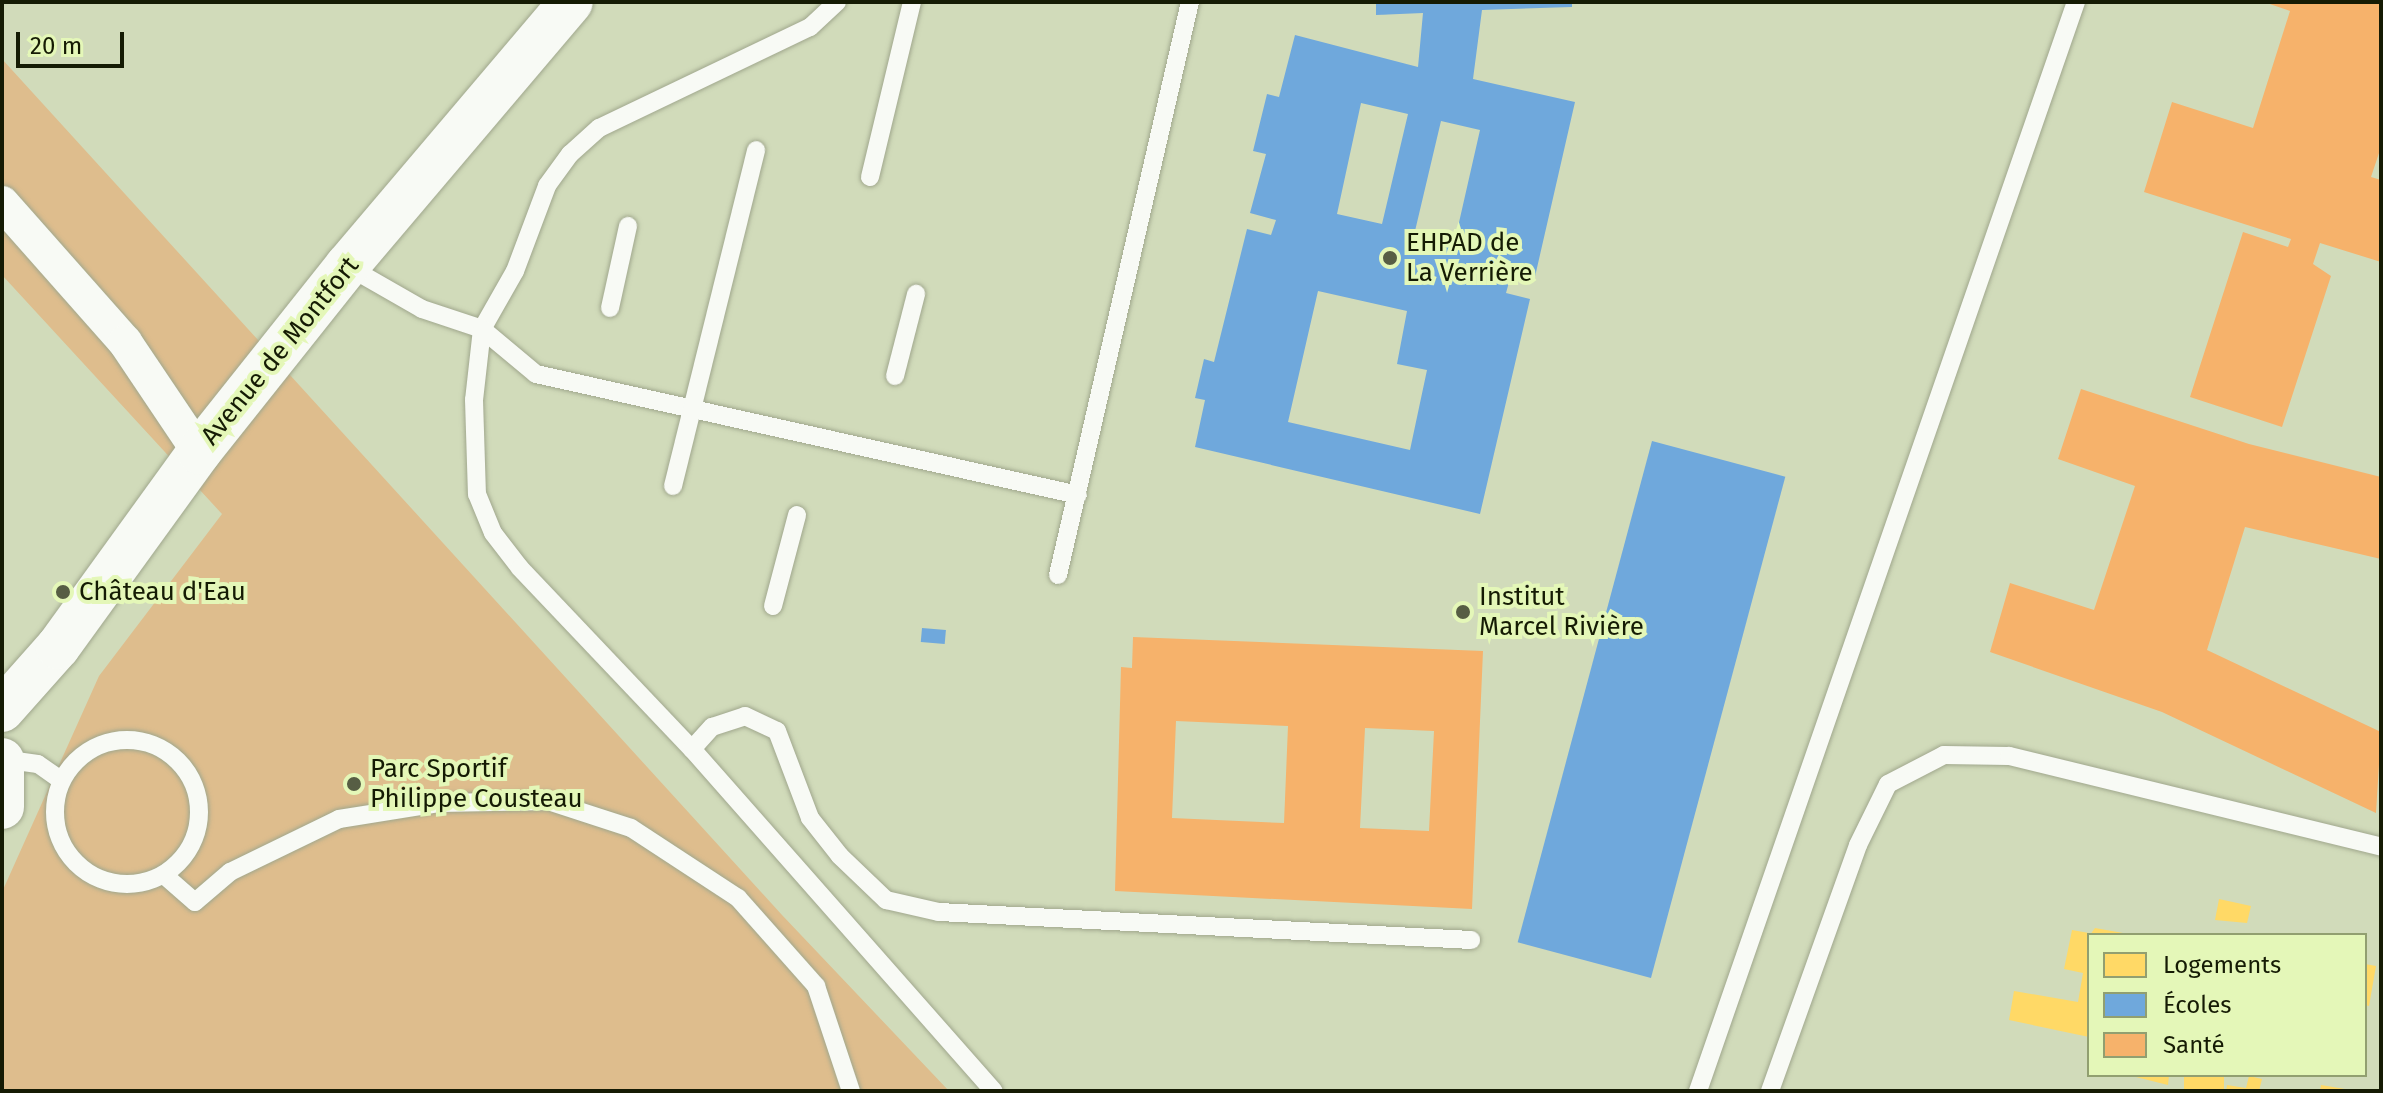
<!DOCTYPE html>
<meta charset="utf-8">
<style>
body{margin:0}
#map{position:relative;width:2383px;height:1093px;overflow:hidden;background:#d1dbba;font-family:"Fira Sans",sans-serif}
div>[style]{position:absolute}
.green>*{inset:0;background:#debd8d}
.homes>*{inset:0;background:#ffd966;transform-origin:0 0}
.schools>*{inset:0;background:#6fa8dc;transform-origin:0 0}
.health>*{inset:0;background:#f6b26b}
.roads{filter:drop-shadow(0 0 2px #a0a78d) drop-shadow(0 0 2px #a0a78d)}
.service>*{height:18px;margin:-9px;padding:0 9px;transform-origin:9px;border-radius:9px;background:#f8faf5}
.service>.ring{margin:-9px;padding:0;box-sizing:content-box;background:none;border:18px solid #f8faf5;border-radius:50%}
.minor>*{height:34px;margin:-17px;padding:0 17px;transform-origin:17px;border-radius:17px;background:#f8faf5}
.tertiary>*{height:44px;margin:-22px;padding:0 22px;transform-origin:22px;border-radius:22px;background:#f8faf5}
.dots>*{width:22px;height:22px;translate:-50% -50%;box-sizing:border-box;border:4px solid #e4f7b8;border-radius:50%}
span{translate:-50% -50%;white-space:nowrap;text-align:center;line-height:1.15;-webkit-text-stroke:8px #e4f7b8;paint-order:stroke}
.poi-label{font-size:26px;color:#151b04}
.left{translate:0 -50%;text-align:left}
.street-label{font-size:26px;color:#151b04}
.frame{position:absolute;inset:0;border:4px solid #151b04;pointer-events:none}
.legend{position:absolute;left:2087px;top:933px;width:280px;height:144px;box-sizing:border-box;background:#e4f7b8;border:2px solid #919f70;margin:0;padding:10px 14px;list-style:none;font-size:24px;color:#151b04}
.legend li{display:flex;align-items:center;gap:16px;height:40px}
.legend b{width:40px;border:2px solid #919f70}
.scale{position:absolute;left:16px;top:32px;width:108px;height:36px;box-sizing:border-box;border:4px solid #151b04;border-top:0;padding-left:10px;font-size:24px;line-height:28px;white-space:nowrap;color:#151b04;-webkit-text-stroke:6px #e4f7b8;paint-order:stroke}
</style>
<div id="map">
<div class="green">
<i style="clip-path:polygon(2px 59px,782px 915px,949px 1091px,2px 1091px,2px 892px,99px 676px,222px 514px,2px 275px)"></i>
</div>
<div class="homes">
<i style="clip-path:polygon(2219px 899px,2251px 906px,2247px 923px,2215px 920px)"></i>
<i style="clip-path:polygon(2095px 928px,2123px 933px,2122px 935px,2090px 935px)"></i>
<i style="clip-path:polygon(2072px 930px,2089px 933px,2089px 1037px,2009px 1020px,2014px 991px,2078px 1002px,2083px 973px,2064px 969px)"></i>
<i style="clip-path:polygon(2365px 964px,2376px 966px,2369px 1006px,2365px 1005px)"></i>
<i style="clip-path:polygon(2128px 1075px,2169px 1075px,2168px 1085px)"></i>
<i style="left:2184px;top:1075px;width:40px;height:16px"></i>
<i style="clip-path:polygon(2249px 1076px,2262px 1079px,2259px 1091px,2226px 1091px,2227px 1085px,2246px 1088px)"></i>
<i style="clip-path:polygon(2321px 1085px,2345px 1089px,2345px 1091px,2320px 1091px)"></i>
</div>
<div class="schools">
<i style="clip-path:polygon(evenodd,1376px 2px,1572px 2px,1572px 7px,1482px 10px,1473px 79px,1575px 102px,1534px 281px,1511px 275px,1506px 293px,1530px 299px,1480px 514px,1195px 447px,1205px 400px,1195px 398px,1204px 359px,1214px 362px,1247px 229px,1271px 235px,1276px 220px,1250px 213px,1266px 154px,1253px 151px,1267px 94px,1279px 97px,1295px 35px,1418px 67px,1423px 13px,1376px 15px,1376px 2px,1361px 103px,1408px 114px,1382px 224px,1337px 214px,1361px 103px,1376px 2px,1441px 121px,1480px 130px,1455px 240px,1415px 231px,1441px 121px,1376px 2px,1318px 291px,1407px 311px,1397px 364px,1427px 370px,1410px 450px,1288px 422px,1318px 291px)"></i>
<i style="left:1652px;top:441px;width:138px;height:519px;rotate:15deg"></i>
<i style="left:922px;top:628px;width:24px;height:14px;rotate:5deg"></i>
</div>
<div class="health">
<i style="clip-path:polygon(2264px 2px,2381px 2px,2381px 147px,2371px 177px,2381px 180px,2381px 262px,2320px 243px,2313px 264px,2331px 276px,2282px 427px,2190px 397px,2243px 232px,2288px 247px,2291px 239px,2144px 192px,2172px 102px,2253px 128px,2290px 11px)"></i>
<i style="clip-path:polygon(2081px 389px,2249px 444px,2381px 477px,2381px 559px,2245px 527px,2207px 650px,2381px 732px,2376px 813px,2162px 712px,1990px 652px,2010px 583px,2094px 610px,2135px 486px,2058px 459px)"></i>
<i style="clip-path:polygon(evenodd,1133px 637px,1483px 651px,1472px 909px,1115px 891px,1121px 667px,1132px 668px,1133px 637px,1176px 721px,1288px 726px,1284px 823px,1172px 818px,1176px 721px,1133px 637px,1365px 728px,1434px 731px,1429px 831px,1360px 828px,1365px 728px)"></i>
</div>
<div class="roads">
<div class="service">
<i style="left:837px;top:2px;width:37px;rotate:137deg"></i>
<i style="left:810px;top:27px;width:234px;rotate:154.4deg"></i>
<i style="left:599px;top:128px;width:39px;rotate:138deg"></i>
<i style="left:570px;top:154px;width:39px;rotate:126deg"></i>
<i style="left:547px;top:186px;width:91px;rotate:110.6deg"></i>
<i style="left:515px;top:271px;width:67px;rotate:119.6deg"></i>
<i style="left:482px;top:329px;width:71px;rotate:96.4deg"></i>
<i style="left:474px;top:400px;width:94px;rotate:88.2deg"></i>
<i style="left:477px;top:494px;width:42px;rotate:67.7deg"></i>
<i style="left:493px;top:533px;width:44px;rotate:52.4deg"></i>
<i style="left:520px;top:568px;width:250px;rotate:46.5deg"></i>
<i style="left:692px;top:749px;width:456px;rotate:48.6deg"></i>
<i style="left:870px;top:177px;width:180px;rotate:-76.5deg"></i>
<i style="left:347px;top:266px;width:86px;rotate:29.8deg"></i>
<i style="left:422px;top:309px;width:63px;rotate:18.4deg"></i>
<i style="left:482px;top:329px;width:70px;rotate:39.8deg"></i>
<i style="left:536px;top:374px;width:555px;rotate:12.58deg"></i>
<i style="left:610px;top:308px;width:84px;rotate:-77.6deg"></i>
<i style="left:895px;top:376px;width:85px;rotate:-75.6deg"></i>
<i style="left:673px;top:486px;width:346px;rotate:-76.1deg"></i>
<i style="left:1058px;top:575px;width:588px;rotate:-77.03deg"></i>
<i style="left:773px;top:606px;width:94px;rotate:-75.2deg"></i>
<i class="ring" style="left:55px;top:740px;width:126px;height:126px"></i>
<i style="left:692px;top:749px;width:30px;rotate:-48deg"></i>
<i style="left:712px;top:727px;width:35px;rotate:-18deg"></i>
<i style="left:745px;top:716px;width:35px;rotate:25deg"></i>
<i style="left:777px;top:731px;width:93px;rotate:69.2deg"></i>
<i style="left:810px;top:818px;width:48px;rotate:51.7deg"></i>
<i style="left:840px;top:856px;width:64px;rotate:43.7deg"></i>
<i style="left:886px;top:900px;width:54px;rotate:12.8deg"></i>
<i style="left:939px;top:912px;width:533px;rotate:3.01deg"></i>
<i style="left:2px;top:759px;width:36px;rotate:8deg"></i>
<i style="left:38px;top:764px;width:28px;rotate:35deg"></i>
<i style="left:164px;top:875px;width:41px;rotate:41.1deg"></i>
<i style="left:195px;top:902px;width:46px;rotate:-40.6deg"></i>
<i style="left:230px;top:872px;width:121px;rotate:-25.9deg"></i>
<i style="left:339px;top:819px;width:101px;rotate:-9.1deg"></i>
<i style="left:439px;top:803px;width:109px;rotate:-1.1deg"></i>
<i style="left:548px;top:801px;width:87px;rotate:18deg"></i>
<i style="left:631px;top:828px;width:128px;rotate:33.2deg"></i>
<i style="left:738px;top:898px;width:118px;rotate:48.4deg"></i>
<i style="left:816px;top:986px;width:111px;rotate:71.6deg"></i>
<i style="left:1698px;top:1091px;width:1153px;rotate:-70.86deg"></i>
<i style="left:1770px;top:1091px;width:261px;rotate:-70.3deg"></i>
<i style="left:1858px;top:845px;width:68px;rotate:-63.8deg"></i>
<i style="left:1888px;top:784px;width:63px;rotate:-27.4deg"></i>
<i style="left:1944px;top:755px;width:65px;rotate:0.9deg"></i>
<i style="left:2009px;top:756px;width:383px;rotate:13.7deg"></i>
</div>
<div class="minor">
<i style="left:2px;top:203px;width:186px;rotate:48.5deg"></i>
<i style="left:125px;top:342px;width:133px;rotate:56.1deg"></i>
</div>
<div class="tertiary">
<i style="left:2px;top:710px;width:84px;rotate:-48.4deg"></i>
<i style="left:58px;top:647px;width:241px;rotate:-54.1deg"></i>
<i style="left:199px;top:452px;width:238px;rotate:-51.5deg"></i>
<i style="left:347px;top:266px;width:346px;rotate:-49.7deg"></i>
<i style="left:2px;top:760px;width:47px;rotate:90deg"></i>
</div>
</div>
<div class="dots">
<i style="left:1390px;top:258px;background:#575e44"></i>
<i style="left:63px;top:592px;background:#575e44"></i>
<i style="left:1463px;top:612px;background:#575e44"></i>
<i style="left:354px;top:784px;background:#575e44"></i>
</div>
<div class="poi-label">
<span class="left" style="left:1406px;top:258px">EHPAD de<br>La Verrière</span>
<span class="left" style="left:79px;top:592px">Château d'Eau</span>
<span class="left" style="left:1479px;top:612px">Institut<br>Marcel Rivière</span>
<span class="left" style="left:370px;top:784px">Parc Sportif<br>Philippe Cousteau</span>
</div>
<div class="street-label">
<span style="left:280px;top:351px;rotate:-51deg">Avenue de Montfort</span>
</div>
<div class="frame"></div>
<ul class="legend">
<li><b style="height:22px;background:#ffd966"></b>Logements</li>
<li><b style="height:22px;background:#6fa8dc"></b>Écoles</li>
<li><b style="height:22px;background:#f6b26b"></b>Santé</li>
</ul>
<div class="scale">20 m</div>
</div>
